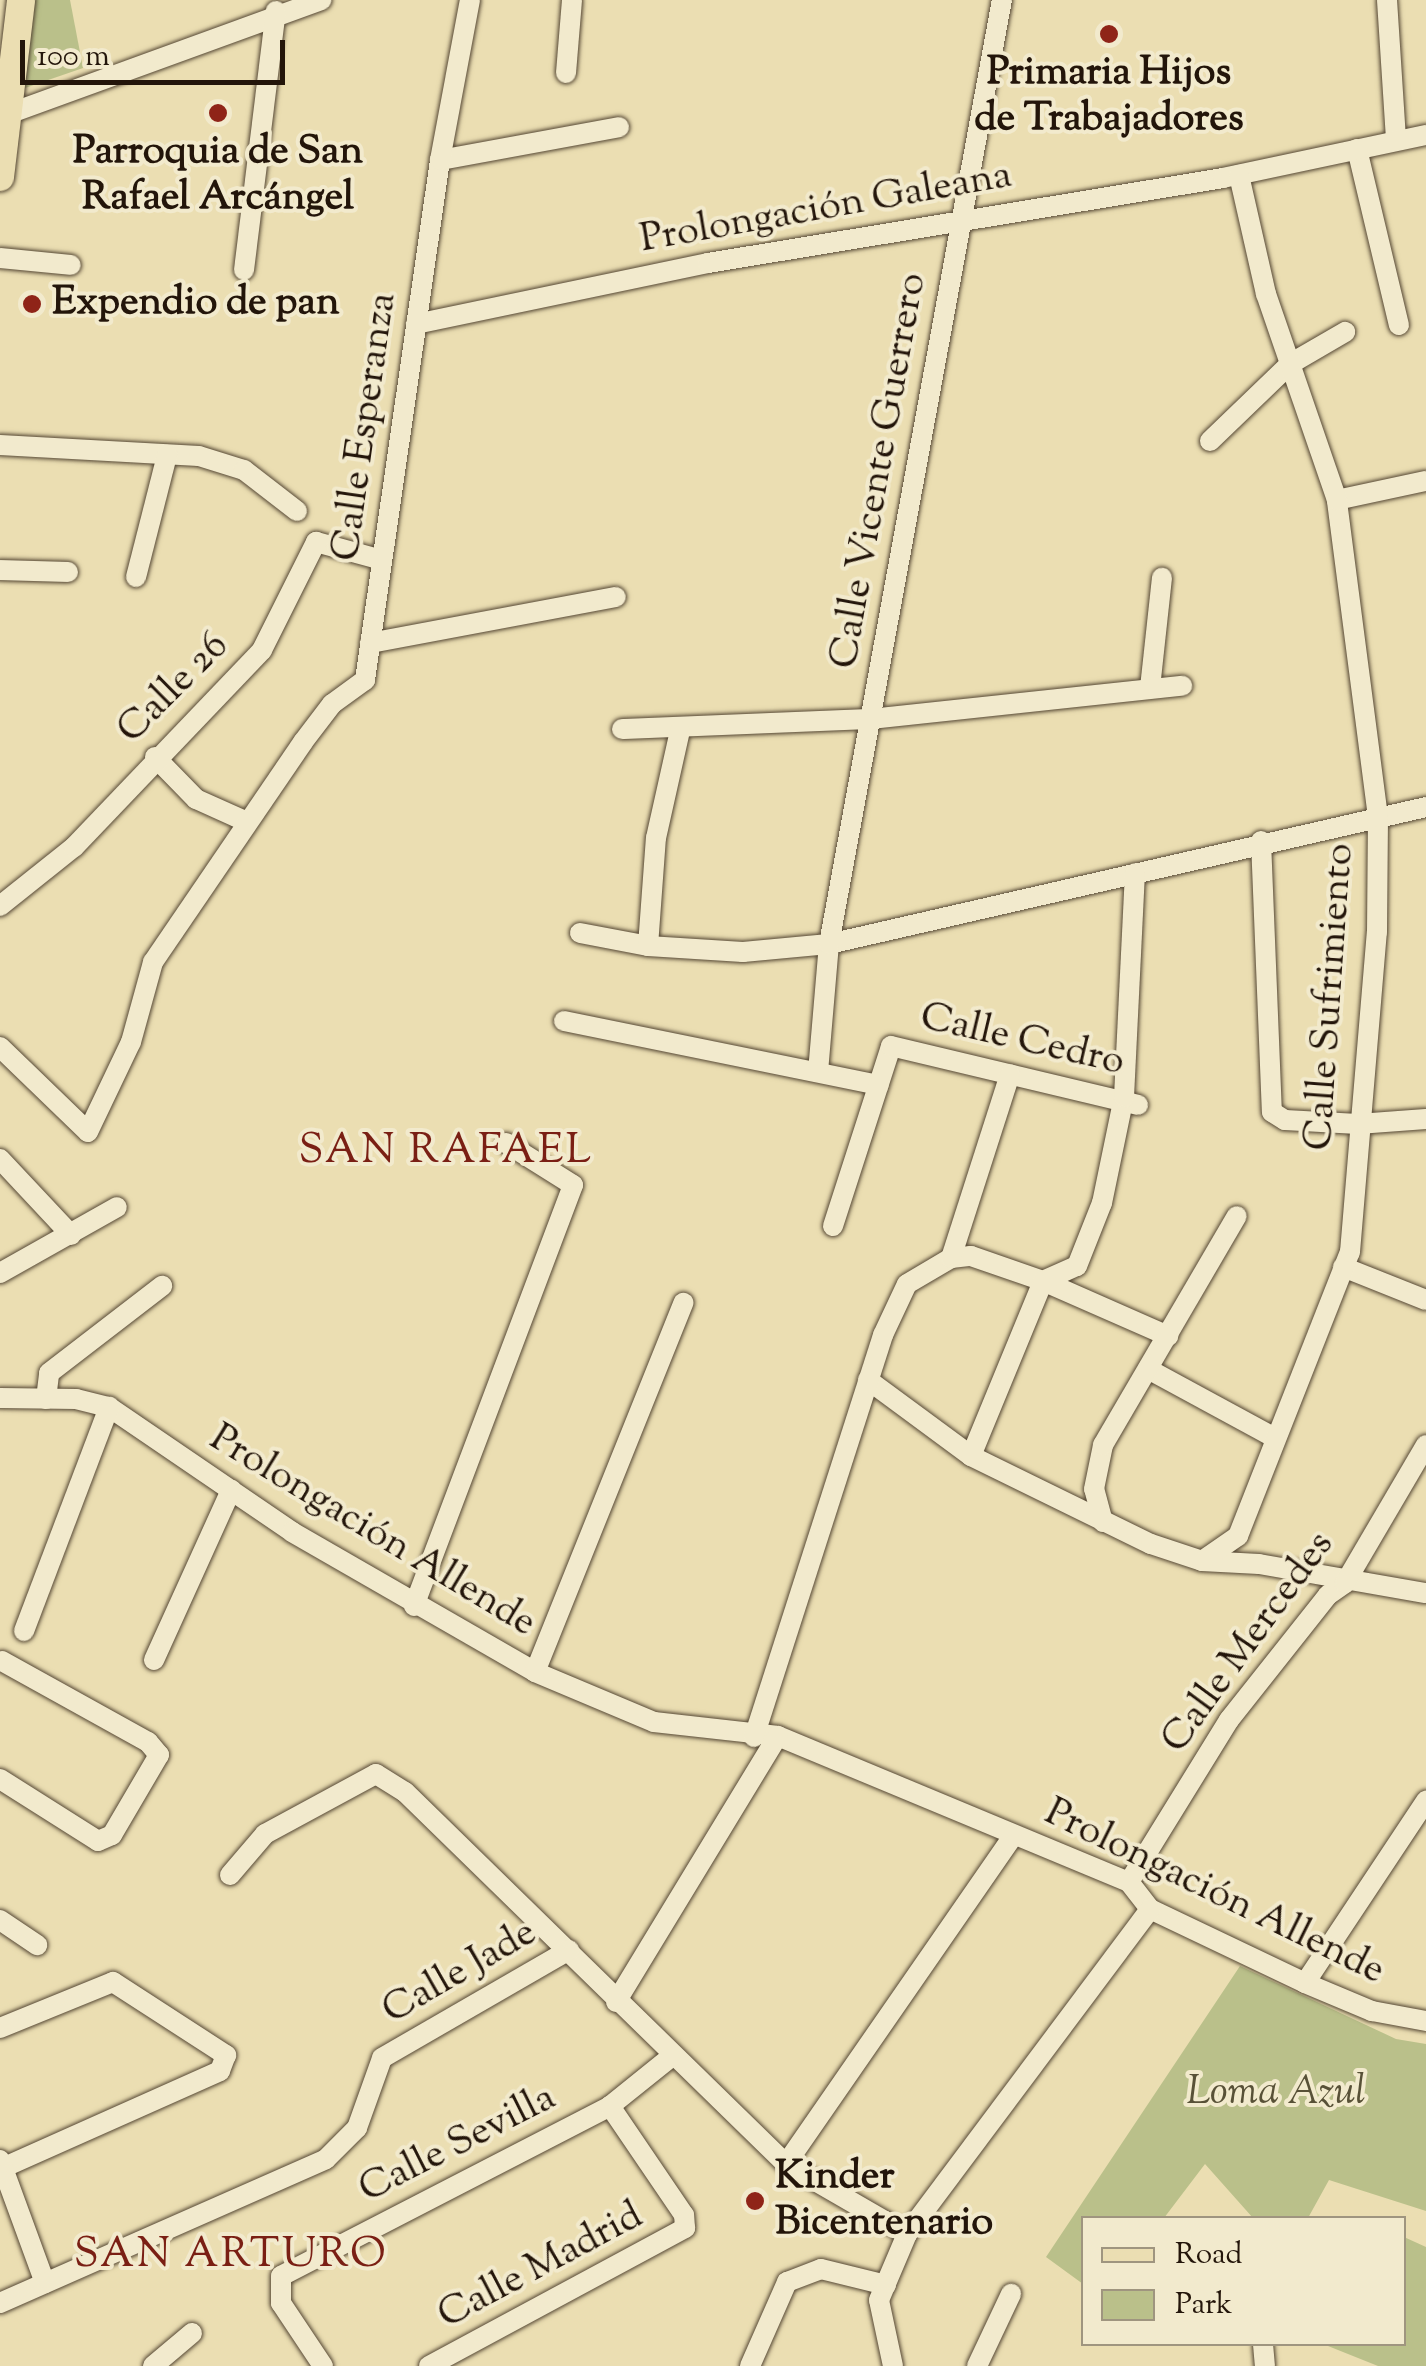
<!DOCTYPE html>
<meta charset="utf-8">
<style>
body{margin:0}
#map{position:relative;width:1426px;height:2366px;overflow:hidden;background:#ebdeb2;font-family:"Sorts Mill Goudy",serif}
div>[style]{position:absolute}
.green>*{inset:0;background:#bac08a}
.roads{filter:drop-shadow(0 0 2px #554734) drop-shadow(0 0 2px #554734)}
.minor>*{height:20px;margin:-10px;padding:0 10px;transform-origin:10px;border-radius:10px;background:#f2eacd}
.major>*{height:28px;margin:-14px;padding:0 14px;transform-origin:14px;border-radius:14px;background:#ebdeb2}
.dots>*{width:28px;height:28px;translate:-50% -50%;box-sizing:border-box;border:5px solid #f2eacd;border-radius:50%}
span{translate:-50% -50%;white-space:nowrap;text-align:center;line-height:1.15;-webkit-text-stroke:8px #f2eacd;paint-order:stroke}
.poi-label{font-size:40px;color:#23150a;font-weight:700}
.left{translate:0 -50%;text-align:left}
.street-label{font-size:40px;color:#23150a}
.park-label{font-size:40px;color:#585137;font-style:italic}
.neighbourhood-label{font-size:42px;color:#7a1f14;letter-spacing:2.5px}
.legend{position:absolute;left:1081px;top:2216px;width:325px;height:130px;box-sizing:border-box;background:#f2eacd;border:2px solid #9f957f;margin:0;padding:12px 18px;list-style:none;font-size:30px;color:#23150a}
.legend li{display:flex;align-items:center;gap:20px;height:50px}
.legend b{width:50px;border:2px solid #9f957f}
.scale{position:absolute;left:20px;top:40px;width:265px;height:45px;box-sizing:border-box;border:5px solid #23150a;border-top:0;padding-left:12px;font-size:30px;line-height:35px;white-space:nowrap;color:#23150a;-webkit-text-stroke:8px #f2eacd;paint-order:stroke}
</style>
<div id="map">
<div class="green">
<i style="clip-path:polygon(25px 0,70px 0,83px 68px,25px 88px)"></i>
<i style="clip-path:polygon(1240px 1966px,1396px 2039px,1426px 2044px,1426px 2211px,1329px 2180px,1308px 2218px,1253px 2218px,1205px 2164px,1164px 2218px,1084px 2218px,1083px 2284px,1046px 2257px)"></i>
<i style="clip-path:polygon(1404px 2237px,1426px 2247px,1426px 2366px,1378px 2366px,1323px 2344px,1404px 2344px)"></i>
</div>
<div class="roads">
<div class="minor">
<i style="left:1387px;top:0;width:140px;rotate:86.3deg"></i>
<i style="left:566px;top:73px;width:73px;rotate:-85.3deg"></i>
<i style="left:0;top:117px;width:342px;rotate:-20deg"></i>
<i style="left:1357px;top:149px;width:181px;rotate:76.6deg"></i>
<i style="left:440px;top:160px;width:182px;rotate:-10.4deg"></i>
<i style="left:0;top:258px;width:71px;rotate:5.6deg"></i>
<i style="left:244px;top:270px;width:261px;rotate:-83deg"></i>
<i style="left:416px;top:324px;width:298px;rotate:-11.8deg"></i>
<i style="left:708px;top:263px;width:522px;rotate:-9.37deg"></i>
<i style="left:1223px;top:178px;width:208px;rotate:-12deg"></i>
<i style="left:1210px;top:441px;width:111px;rotate:-43.9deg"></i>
<i style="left:1290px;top:364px;width:64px;rotate:-30.2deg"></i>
<i style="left:0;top:445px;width:199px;rotate:3.2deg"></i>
<i style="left:199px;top:456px;width:47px;rotate:17.3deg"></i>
<i style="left:244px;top:470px;width:67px;rotate:37.7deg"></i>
<i style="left:1337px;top:500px;width:91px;rotate:-12.1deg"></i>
<i style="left:0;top:570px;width:68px;rotate:1.7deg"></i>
<i style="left:136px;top:577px;width:126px;rotate:-75.7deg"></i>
<i style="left:370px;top:643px;width:250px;rotate:-10.6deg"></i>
<i style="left:1150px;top:688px;width:111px;rotate:-83.8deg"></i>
<i style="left:622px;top:729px;width:249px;rotate:-2.3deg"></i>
<i style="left:871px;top:719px;width:313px;rotate:-6.1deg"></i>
<i style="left:155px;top:757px;width:59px;rotate:45.7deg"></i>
<i style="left:196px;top:799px;width:54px;rotate:24.2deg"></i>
<i style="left:1261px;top:841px;width:271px;rotate:87.7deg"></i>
<i style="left:1272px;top:1112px;width:15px;rotate:32deg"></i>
<i style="left:1285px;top:1120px;width:73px;rotate:3.1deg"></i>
<i style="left:1358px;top:1124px;width:68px;rotate:-4.2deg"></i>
<i style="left:0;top:906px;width:95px;rotate:-38.6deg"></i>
<i style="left:74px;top:847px;width:272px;rotate:-46.3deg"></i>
<i style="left:262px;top:650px;width:121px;rotate:-63.4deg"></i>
<i style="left:316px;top:542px;width:68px;rotate:15.3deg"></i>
<i style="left:580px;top:933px;width:69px;rotate:10.8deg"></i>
<i style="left:648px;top:946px;width:95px;rotate:3.6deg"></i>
<i style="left:743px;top:952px;width:86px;rotate:-5.3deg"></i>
<i style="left:829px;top:944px;width:613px;rotate:-12.92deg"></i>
<i style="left:648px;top:946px;width:108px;rotate:-85.8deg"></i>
<i style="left:656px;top:838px;width:110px;rotate:-77.4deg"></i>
<i style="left:564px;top:1021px;width:321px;rotate:11.5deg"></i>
<i style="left:0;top:1047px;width:122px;rotate:44deg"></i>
<i style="left:88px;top:1132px;width:100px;rotate:-64.5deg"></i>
<i style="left:131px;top:1042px;width:83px;rotate:-74.6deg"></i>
<i style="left:153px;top:962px;width:266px;rotate:-55.7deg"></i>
<i style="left:303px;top:742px;width:48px;rotate:-52.7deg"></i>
<i style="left:332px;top:704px;width:41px;rotate:-36deg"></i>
<i style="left:365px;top:680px;width:525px;rotate:-81.79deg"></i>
<i style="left:440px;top:160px;width:163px;rotate:-79.4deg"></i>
<i style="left:818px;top:1072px;width:128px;rotate:-85.1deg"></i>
<i style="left:829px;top:944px;width:960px;rotate:-79.62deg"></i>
<i style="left:0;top:1159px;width:104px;rotate:46.9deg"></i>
<i style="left:833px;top:1226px;width:189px;rotate:-72.1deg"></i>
<i style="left:891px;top:1046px;width:254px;rotate:13.4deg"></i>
<i style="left:951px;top:1258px;width:20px;rotate:-6deg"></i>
<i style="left:971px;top:1256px;width:76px;rotate:19.1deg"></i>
<i style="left:1043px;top:1281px;width:137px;rotate:23.7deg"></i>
<i style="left:1343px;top:1267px;width:89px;rotate:21.7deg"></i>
<i style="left:0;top:1273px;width:134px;rotate:-29.4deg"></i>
<i style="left:1148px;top:1369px;width:142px;rotate:28.5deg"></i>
<i style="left:868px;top:1380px;width:128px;rotate:36.4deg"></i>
<i style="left:971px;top:1456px;width:200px;rotate:26.1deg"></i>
<i style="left:1151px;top:1544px;width:54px;rotate:18.4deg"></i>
<i style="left:1202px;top:1561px;width:57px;rotate:3deg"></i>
<i style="left:1259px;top:1564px;width:169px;rotate:9.9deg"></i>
<i style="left:0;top:1398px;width:76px;rotate:0.8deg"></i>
<i style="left:76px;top:1399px;width:34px;rotate:14deg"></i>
<i style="left:109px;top:1407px;width:222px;rotate:34.3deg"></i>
<i style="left:292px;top:1532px;width:280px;rotate:29.9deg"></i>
<i style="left:535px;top:1672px;width:129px;rotate:22.8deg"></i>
<i style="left:654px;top:1722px;width:125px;rotate:6.4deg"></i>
<i style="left:778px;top:1736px;width:380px;rotate:22.6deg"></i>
<i style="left:1129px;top:1882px;width:34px;rotate:52deg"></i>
<i style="left:1150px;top:1909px;width:172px;rotate:25.5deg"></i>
<i style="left:1305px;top:1983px;width:73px;rotate:22.7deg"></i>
<i style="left:1372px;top:2011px;width:55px;rotate:10.5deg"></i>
<i style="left:46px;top:1399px;width:26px;rotate:-83deg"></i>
<i style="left:49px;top:1373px;width:143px;rotate:-37.6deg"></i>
<i style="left:971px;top:1456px;width:189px;rotate:-67.6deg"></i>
<i style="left:1043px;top:1281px;width:37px;rotate:-24deg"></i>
<i style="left:1077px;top:1266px;width:68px;rotate:-68.4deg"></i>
<i style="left:1102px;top:1203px;width:108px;rotate:-78.3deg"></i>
<i style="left:1124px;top:1097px;width:224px;rotate:-87.2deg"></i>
<i style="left:1103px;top:1522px;width:34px;rotate:-105deg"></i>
<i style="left:1094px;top:1489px;width:45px;rotate:-78.4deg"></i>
<i style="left:1103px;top:1445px;width:265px;rotate:-59.7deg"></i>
<i style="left:1202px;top:1561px;width:44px;rotate:-34.8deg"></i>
<i style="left:1238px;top:1536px;width:305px;rotate:-68.5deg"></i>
<i style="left:1350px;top:1252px;width:321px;rotate:-85.2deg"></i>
<i style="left:1377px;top:932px;width:115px;rotate:-89.5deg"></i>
<i style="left:1378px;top:817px;width:320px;rotate:-97.4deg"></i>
<i style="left:1337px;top:500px;width:218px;rotate:-109deg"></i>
<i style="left:1266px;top:294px;width:122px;rotate:-102.8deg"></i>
<i style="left:414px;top:1606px;width:450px;rotate:-69.3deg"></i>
<i style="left:573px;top:1185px;width:79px;rotate:-147.9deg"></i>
<i style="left:24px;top:1631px;width:240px;rotate:-69.2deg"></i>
<i style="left:154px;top:1660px;width:187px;rotate:-65.6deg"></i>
<i style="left:535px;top:1672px;width:398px;rotate:-68.1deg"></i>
<i style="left:754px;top:1737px;width:422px;rotate:-72.2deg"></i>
<i style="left:883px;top:1335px;width:56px;rotate:-64.8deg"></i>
<i style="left:907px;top:1284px;width:51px;rotate:-30.6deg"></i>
<i style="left:951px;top:1258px;width:193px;rotate:-72.2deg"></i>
<i style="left:0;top:1779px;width:116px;rotate:32.3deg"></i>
<i style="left:98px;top:1841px;width:15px;rotate:-23deg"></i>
<i style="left:112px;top:1835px;width:93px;rotate:-59.6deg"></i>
<i style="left:159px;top:1755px;width:17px;rotate:-130deg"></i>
<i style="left:148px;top:1742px;width:167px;rotate:-151deg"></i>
<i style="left:230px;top:1875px;width:54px;rotate:-49.5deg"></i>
<i style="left:265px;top:1834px;width:126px;rotate:-28.4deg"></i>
<i style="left:376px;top:1774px;width:34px;rotate:32deg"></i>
<i style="left:405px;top:1792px;width:532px;rotate:44.32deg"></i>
<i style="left:786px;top:2164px;width:140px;rotate:30deg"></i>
<i style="left:1129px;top:1882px;width:190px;rotate:-58.3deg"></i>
<i style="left:1229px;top:1720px;width:159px;rotate:-51.6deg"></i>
<i style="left:1328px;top:1595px;width:21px;rotate:-35deg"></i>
<i style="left:1345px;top:1583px;width:160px;rotate:-59.6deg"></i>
<i style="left:0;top:1920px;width:45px;rotate:34deg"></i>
<i style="left:1305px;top:1983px;width:219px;rotate:-56.4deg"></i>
<i style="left:616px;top:2002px;width:311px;rotate:-58.7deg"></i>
<i style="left:0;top:2028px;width:122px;rotate:-22.2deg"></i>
<i style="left:113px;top:1982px;width:135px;rotate:32.9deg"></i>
<i style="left:226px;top:2055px;width:17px;rotate:111deg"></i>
<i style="left:220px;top:2071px;width:241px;rotate:156deg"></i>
<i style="left:0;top:2160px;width:131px;rotate:69.9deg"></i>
<i style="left:786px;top:2164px;width:400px;rotate:-55.3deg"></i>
<i style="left:0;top:2303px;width:356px;rotate:-23.8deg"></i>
<i style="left:326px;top:2159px;width:44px;rotate:-45deg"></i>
<i style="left:357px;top:2128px;width:74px;rotate:-70.3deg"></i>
<i style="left:382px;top:2058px;width:216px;rotate:-30deg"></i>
<i style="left:1263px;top:2344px;width:22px;rotate:85deg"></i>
<i style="left:153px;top:2366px;width:51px;rotate:-40.2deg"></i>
<i style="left:323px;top:2366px;width:76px;rotate:-123.7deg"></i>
<i style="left:281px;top:2303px;width:27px;rotate:-90deg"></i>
<i style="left:281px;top:2276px;width:370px;rotate:-27.3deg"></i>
<i style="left:610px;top:2106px;width:78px;rotate:-38.8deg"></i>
<i style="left:429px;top:2366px;width:291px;rotate:-28.3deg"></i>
<i style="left:685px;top:2228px;width:13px;rotate:-94deg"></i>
<i style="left:684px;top:2215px;width:132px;rotate:-124.2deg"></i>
<i style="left:750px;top:2366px;width:92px;rotate:-66.2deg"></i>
<i style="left:787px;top:2282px;width:36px;rotate:-21deg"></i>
<i style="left:821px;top:2269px;width:67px;rotate:13.8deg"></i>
<i style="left:893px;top:2366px;width:67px;rotate:-102deg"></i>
<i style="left:879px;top:2300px;width:72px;rotate:-67deg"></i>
<i style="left:907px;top:2234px;width:406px;rotate:-53.2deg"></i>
<i style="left:977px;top:2366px;width:80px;rotate:-64.7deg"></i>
</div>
<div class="major">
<i style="left:0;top:177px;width:178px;rotate:-83.2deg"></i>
</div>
</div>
<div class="dots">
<i style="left:1109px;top:34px;background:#8f2418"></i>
<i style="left:218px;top:113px;background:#8f2418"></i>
<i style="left:32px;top:304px;background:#8f2418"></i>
<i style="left:755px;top:2201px;background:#8f2418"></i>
</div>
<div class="poi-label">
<span style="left:1109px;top:97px">Primaria Hijos<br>de Trabajadores</span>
<span style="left:218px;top:176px">Parroquia de San<br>Rafael Arcángel</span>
<span class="left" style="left:52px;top:304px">Expendio de pan</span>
<span class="left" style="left:775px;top:2201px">Kinder<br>Bicentenario</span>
</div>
<div class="street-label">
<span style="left:826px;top:209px;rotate:-10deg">Prolongación Galeana</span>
<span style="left:366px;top:427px;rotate:-82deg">Calle Esperanza</span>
<span style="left:880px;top:471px;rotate:-80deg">Calle Vicente Guerrero</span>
<span style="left:174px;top:689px;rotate:-45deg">Calle 26</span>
<span style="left:1331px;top:997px;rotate:-86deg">Calle Sufrimiento</span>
<span style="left:1022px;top:1041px;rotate:13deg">Calle Cedro</span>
<span style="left:372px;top:1532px;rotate:31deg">Prolongación Allende</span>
<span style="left:1249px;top:1643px;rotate:-54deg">Calle Mercedes</span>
<span style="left:1214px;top:1893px;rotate:26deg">Prolongación Allende</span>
<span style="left:460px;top:1973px;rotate:-30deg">Calle Jade</span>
<span style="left:458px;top:2145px;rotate:-27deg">Calle Sevilla</span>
<span style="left:541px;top:2267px;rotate:-28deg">Calle Madrid</span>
</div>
<div class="park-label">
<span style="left:1276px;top:2094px">Loma Azul</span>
</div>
<div class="neighbourhood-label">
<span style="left:446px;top:1152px">SAN RAFAEL</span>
<span style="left:231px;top:2256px">SAN ARTURO</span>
</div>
<ul class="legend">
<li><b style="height:12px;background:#ebdeb2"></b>Road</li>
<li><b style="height:28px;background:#bac08a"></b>Park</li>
</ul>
<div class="scale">100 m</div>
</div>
